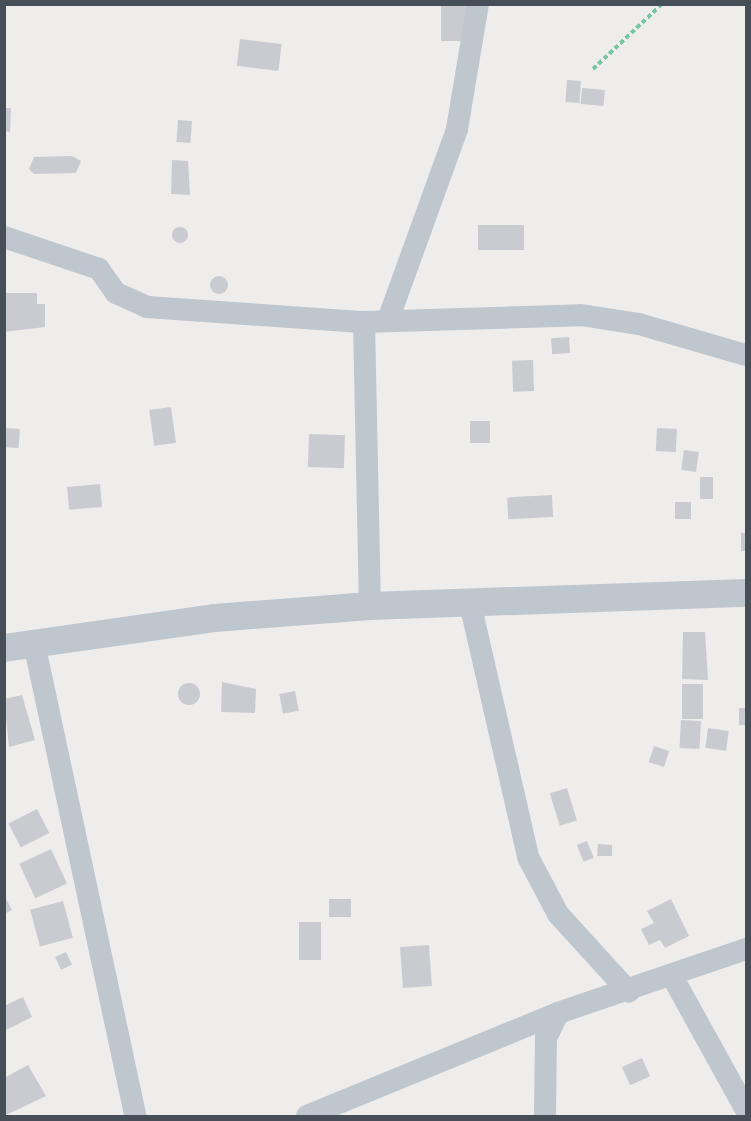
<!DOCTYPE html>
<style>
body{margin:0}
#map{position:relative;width:751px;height:1121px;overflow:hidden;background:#efecec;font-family:Cabin,sans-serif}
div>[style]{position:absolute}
.building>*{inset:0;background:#cacbd1;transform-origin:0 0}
.round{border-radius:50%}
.path>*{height:4px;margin-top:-2px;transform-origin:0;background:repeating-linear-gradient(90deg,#77c6a2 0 4.5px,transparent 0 7.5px)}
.minor>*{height:22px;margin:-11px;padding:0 11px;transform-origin:11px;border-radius:11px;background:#bec6ce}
.tertiary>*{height:28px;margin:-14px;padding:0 14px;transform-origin:14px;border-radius:14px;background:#bec6ce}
span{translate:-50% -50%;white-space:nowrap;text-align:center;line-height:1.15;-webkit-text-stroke:4.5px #fff;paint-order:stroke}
.frame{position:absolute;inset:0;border:6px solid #464f58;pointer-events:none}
</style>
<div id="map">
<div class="building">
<i style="left:441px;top:5px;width:39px;height:36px"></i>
<i style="left:240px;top:39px;width:42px;height:27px;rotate:7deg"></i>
<i style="left:567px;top:80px;width:14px;height:22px;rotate:4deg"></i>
<i style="left:582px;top:88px;width:23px;height:16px;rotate:5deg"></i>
<i style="clip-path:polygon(4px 108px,11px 108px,10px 132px,4px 131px)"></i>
<i style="left:178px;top:120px;width:14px;height:22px;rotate:4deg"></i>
<i style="clip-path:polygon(72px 156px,81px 161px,76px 173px,34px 174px,29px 169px,34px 157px)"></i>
<i style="clip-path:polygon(172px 160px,188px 161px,190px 195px,171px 194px)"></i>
<i style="left:478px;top:225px;width:46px;height:25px"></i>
<i class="round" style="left:172px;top:227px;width:16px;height:16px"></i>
<i class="round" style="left:210px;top:276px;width:18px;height:18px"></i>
<i style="clip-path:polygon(4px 293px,37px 293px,37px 304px,45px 304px,45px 327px,4px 332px)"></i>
<i style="left:569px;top:337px;width:16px;height:18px;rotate:86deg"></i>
<i style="left:533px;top:360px;width:31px;height:21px;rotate:88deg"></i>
<i style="left:171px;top:407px;width:36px;height:22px;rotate:82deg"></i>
<i style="left:470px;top:421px;width:20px;height:22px"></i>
<i style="left:4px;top:428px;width:16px;height:19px;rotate:4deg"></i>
<i style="left:657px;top:428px;width:20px;height:23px;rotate:3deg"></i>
<i style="left:309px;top:434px;width:36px;height:33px;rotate:2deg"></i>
<i style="left:684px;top:450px;width:15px;height:20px;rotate:8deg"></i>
<i style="left:700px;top:477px;width:13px;height:22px"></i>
<i style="left:100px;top:484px;width:23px;height:33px;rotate:85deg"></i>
<i style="left:552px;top:495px;width:22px;height:45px;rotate:87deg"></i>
<i style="left:675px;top:502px;width:16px;height:17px"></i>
<i style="left:741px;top:533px;width:5px;height:18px"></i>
<i style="clip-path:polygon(683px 632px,705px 632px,708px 680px,682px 679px)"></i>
<i style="clip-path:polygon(222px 682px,256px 689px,255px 713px,221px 712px)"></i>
<i class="round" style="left:178px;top:683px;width:22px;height:22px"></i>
<i style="left:682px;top:684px;width:21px;height:35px"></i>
<i style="left:295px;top:691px;width:20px;height:16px;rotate:79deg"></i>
<i style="clip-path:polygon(22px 695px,35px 740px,9px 747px,4px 699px)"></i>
<i style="left:739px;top:708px;width:7px;height:17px"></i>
<i style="left:681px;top:720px;width:20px;height:28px;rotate:3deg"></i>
<i style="left:708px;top:728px;width:21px;height:20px;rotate:8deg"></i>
<i style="left:654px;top:746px;width:16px;height:17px;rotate:18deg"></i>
<i style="left:567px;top:788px;width:34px;height:18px;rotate:73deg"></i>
<i style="left:37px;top:809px;width:27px;height:32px;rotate:63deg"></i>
<i style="left:587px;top:841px;width:18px;height:11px;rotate:68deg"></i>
<i style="clip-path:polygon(598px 844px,612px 845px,612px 856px,597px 856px)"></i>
<i style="left:51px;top:849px;width:38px;height:35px;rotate:65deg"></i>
<i style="clip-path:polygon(4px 895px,12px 910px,4px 914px)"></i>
<i style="left:351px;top:899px;width:18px;height:22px;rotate:90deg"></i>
<i style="clip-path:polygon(671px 899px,689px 936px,665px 948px,660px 940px,649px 945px,641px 929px,654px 923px,647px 911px)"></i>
<i style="left:63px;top:901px;width:38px;height:34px;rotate:75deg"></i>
<i style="left:299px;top:922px;width:22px;height:38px"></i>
<i style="left:429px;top:945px;width:41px;height:29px;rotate:86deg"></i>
<i style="left:66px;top:952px;width:14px;height:12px;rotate:65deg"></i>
<i style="clip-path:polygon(23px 997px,32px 1017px,4px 1031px,4px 1006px)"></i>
<i style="left:642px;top:1058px;width:20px;height:22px;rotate:66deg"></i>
<i style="clip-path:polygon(28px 1065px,46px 1096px,4px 1116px,4px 1078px)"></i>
</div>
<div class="path">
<i style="left:593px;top:69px;width:95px;rotate:-43.3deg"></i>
</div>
<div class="minor">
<i style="left:4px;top:237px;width:100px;rotate:18.6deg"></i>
<i style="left:99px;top:269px;width:29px;rotate:55deg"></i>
<i style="left:116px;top:293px;width:34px;rotate:24deg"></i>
<i style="left:147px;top:307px;width:218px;rotate:4deg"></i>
<i style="left:364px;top:322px;width:217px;rotate:-1.8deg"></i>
<i style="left:581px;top:315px;width:59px;rotate:8.8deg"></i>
<i style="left:639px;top:324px;width:111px;rotate:16.2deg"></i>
<i style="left:388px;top:320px;width:203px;rotate:-70.1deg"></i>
<i style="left:457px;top:129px;width:127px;rotate:-80.5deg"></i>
<i style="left:364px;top:322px;width:284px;rotate:88.8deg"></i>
<i style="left:470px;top:603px;width:261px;rotate:77.1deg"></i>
<i style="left:528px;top:857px;width:64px;rotate:62.2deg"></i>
<i style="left:558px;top:914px;width:105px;rotate:47.7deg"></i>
<i style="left:34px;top:643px;width:484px;rotate:77.9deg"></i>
<i style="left:672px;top:976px;width:153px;rotate:61.1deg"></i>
<i style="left:307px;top:1116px;width:271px;rotate:-22.3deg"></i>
<i style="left:558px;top:1013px;width:199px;rotate:-18.8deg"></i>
<i style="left:545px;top:1116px;width:78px;rotate:-89.3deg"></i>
<i style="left:546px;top:1038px;width:28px;rotate:-64deg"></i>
</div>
<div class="tertiary">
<i style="left:4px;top:648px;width:212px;rotate:-8.1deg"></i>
<i style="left:214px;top:618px;width:156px;rotate:-4.4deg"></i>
<i style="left:370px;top:606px;width:376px;rotate:-2deg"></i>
</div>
<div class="frame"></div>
</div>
